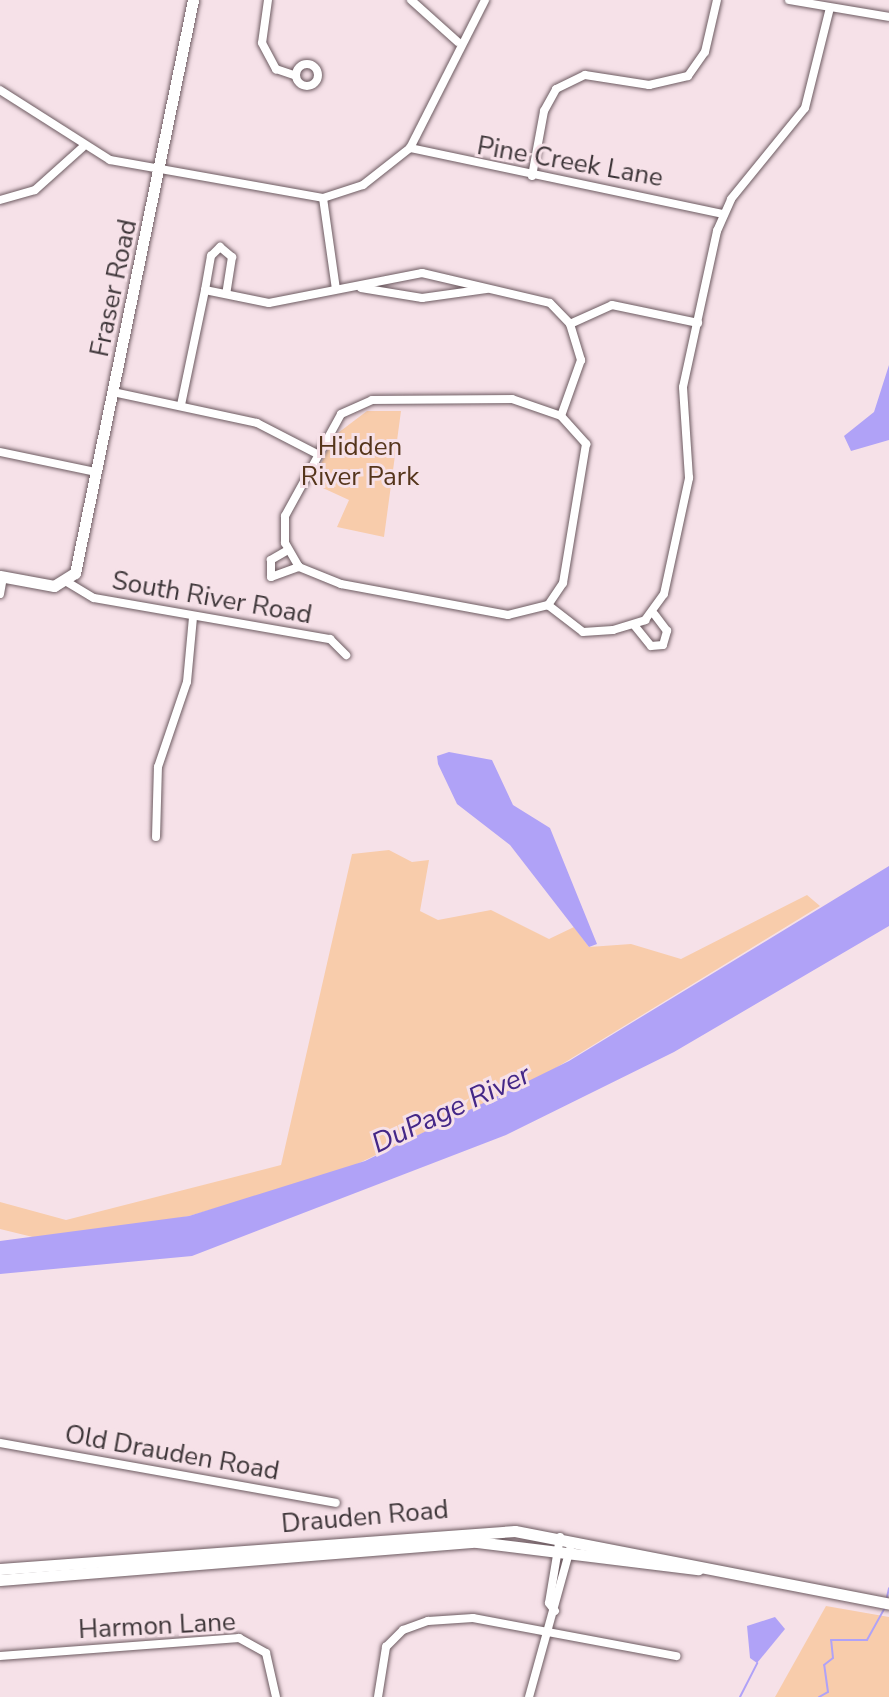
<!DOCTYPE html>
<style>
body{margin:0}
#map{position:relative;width:889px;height:1697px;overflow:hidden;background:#f6e1e8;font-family:"Nunito Sans",sans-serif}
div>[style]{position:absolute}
.green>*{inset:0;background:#f8ccab}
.water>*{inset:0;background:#b0a2f7}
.stream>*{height:2px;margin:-1px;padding:0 1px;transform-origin:1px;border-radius:1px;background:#b0a2f7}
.roads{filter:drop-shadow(0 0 2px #6d5b61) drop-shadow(0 0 2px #6d5b61)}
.street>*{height:8px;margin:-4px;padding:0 4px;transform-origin:4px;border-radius:4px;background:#fff}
.street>.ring{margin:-4px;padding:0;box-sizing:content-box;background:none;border:8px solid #fff;border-radius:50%}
.secondary>*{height:11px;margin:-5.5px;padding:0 5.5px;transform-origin:5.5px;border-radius:5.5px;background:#fff}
span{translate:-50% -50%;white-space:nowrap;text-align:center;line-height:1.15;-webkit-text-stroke:6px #f6e1e8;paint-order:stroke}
.street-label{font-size:26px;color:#3e3639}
.park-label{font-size:26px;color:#55351b}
.water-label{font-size:28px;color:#442787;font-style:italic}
</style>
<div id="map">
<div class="green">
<i style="clip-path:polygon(367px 411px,401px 411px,384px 537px,337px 527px,349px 500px,312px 483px,334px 436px)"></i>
<i style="clip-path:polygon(389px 850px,412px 862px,429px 860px,420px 911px,438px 920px,491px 910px,549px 939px,574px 927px,589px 947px,631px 944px,681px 959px,807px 895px,820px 906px,541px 1077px,340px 1172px,189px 1216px,104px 1232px,45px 1240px,0 1229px,0 1202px,66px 1220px,281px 1165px,352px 854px)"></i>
<i style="clip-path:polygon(826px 1606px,889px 1617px,889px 1697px,775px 1697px)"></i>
</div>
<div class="water">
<i style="clip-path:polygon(889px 365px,889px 440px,851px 451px,844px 436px,874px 412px)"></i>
<i style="clip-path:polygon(449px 752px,492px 760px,513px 805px,550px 828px,597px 944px,589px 947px,510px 845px,457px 804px,438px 764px,437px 756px)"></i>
<i style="clip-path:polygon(889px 866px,889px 926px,674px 1052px,506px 1135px,192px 1256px,0 1274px,0 1241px,189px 1216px,365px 1161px,569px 1061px)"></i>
<i style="clip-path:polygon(775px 1617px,785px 1629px,757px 1663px,750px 1658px,747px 1626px)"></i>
</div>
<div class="stream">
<i style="left:887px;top:1597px;width:9px;rotate:-77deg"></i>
<i style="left:740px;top:1697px;width:38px;rotate:-63deg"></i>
<i style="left:819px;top:1697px;width:10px;rotate:-29deg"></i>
<i style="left:828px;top:1692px;width:27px;rotate:-98deg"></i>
<i style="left:824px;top:1665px;width:11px;rotate:-38deg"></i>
<i style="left:833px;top:1658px;width:18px;rotate:-96deg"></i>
<i style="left:831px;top:1640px;width:36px"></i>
<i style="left:867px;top:1640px;width:35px;rotate:-61deg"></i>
</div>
<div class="roads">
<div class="street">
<i style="left:268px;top:0;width:43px;rotate:97.9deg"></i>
<i style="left:262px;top:43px;width:30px;rotate:62deg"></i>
<i style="left:276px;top:69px;width:21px;rotate:19deg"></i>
<i style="left:411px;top:0;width:63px;rotate:41.8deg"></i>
<i style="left:789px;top:0;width:101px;rotate:9.6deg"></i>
<i class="ring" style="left:296px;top:64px;width:14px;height:14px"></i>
<i style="left:0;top:90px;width:130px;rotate:32.5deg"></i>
<i style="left:110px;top:160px;width:216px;rotate:10.1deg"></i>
<i style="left:323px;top:198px;width:42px;rotate:-18deg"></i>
<i style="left:363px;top:185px;width:60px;rotate:-38.2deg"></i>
<i style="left:410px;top:148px;width:166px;rotate:-63.1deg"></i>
<i style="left:410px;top:148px;width:320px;rotate:11.9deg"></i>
<i style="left:532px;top:176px;width:66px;rotate:-79.5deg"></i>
<i style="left:544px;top:111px;width:25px;rotate:-61deg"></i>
<i style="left:556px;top:89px;width:32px;rotate:-26deg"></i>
<i style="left:585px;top:75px;width:65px;rotate:8.9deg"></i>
<i style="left:649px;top:85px;width:40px;rotate:-13deg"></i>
<i style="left:688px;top:76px;width:29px;rotate:-55deg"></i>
<i style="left:705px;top:52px;width:53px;rotate:-77deg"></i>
<i style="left:323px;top:198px;width:92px;rotate:81.9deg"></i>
<i style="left:0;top:200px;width:36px;rotate:-16deg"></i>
<i style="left:35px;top:190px;width:64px;rotate:-41.9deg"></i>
<i style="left:361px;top:288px;width:62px;rotate:9.3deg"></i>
<i style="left:422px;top:298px;width:65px;rotate:-8deg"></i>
<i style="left:205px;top:290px;width:35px;rotate:-80deg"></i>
<i style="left:211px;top:256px;width:13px;rotate:-45deg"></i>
<i style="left:220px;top:247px;width:16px;rotate:40deg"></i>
<i style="left:232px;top:257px;width:37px;rotate:99deg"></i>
<i style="left:570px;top:324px;width:46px;rotate:-24.3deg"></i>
<i style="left:612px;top:305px;width:88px;rotate:11.8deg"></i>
<i style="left:113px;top:392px;width:147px;rotate:12.1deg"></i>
<i style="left:257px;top:423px;width:65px;rotate:27.3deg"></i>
<i style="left:512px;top:399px;width:52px;rotate:19.1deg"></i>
<i style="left:561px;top:416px;width:38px;rotate:48deg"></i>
<i style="left:586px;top:444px;width:141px;rotate:99.4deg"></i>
<i style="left:563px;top:583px;width:27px;rotate:124deg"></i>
<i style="left:548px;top:605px;width:41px;rotate:166deg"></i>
<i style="left:508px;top:615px;width:170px;rotate:-169.5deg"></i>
<i style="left:341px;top:584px;width:45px;rotate:-158deg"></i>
<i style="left:299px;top:567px;width:28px;rotate:-120deg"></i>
<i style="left:285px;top:543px;width:27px;rotate:-90deg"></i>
<i style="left:285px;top:516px;width:116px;rotate:-61.2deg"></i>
<i style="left:341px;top:414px;width:34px;rotate:-24deg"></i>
<i style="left:372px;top:400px;width:140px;rotate:-0.4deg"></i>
<i style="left:181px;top:405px;width:117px;rotate:-78.2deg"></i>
<i style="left:205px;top:290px;width:65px;rotate:11.5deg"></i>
<i style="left:269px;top:303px;width:156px;rotate:-11.1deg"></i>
<i style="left:422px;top:273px;width:131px;rotate:13.2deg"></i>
<i style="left:550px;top:303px;width:29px;rotate:46deg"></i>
<i style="left:570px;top:324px;width:38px;rotate:73deg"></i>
<i style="left:581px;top:360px;width:59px;rotate:109.7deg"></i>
<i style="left:0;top:452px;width:98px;rotate:11.8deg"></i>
<i style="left:288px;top:550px;width:20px;rotate:150deg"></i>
<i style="left:271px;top:560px;width:17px;rotate:90deg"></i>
<i style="left:271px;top:577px;width:30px;rotate:-20deg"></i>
<i style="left:67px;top:582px;width:31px;rotate:31deg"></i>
<i style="left:94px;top:598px;width:240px;rotate:9.9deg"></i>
<i style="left:330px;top:639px;width:23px;rotate:45deg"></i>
<i style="left:0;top:594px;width:17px;rotate:-80deg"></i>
<i style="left:548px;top:605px;width:44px;rotate:37.6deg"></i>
<i style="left:583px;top:632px;width:30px;rotate:-4deg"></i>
<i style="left:613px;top:630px;width:34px;rotate:-17deg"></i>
<i style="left:645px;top:620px;width:32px;rotate:-54deg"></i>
<i style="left:664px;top:594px;width:119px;rotate:-77.8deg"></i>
<i style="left:689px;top:478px;width:91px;rotate:-93.8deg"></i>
<i style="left:683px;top:387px;width:160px;rotate:-77.7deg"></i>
<i style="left:717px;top:231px;width:35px;rotate:-66deg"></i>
<i style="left:731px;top:199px;width:117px;rotate:-50.9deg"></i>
<i style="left:805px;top:108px;width:103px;rotate:-76deg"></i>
<i style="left:634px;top:625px;width:27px;rotate:51deg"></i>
<i style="left:651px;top:646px;width:12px;rotate:-5deg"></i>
<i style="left:663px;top:645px;width:15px;rotate:-74deg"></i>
<i style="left:667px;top:631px;width:21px;rotate:-127deg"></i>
<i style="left:156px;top:837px;width:70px;rotate:-88.4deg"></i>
<i style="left:158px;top:767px;width:90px;rotate:-71.2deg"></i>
<i style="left:187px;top:682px;width:65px;rotate:-84.7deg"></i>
<i style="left:0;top:1443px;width:341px;rotate:10.1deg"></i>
<i style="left:555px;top:1611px;width:10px;rotate:-127deg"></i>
<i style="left:549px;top:1603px;width:67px;rotate:-80.5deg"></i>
<i style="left:0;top:1656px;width:240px;rotate:-4.3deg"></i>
<i style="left:239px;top:1638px;width:31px;rotate:29deg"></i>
<i style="left:266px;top:1653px;width:45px;rotate:77.2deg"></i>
<i style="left:378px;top:1697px;width:51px;rotate:-80.9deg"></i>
<i style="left:386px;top:1647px;width:24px;rotate:-45deg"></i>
<i style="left:403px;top:1630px;width:27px;rotate:-20deg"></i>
<i style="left:428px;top:1621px;width:45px;rotate:-3.8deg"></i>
<i style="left:473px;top:1618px;width:207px;rotate:10.6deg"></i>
<i style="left:529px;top:1697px;width:154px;rotate:-74.5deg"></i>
</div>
<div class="secondary">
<i style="left:0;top:576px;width:55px;rotate:10.5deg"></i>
<i style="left:54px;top:586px;width:25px;rotate:-32deg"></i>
<i style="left:75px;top:573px;width:585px;rotate:-78.36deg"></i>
<i style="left:0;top:1569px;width:516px;rotate:-4.22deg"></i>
<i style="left:515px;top:1531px;width:381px;rotate:11deg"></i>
<i style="left:0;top:1580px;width:479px;rotate:-4.6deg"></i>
<i style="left:477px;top:1542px;width:223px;rotate:7deg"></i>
</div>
</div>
<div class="street-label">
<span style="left:570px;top:162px;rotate:10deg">Pine Creek Lane</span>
<span style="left:114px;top:288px;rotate:-78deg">Fraser Road</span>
<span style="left:212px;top:598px;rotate:10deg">South River Road</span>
<span style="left:172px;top:1453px;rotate:10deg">Old Drauden Road</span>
<span style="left:365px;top:1517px;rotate:-5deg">Drauden Road</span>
<span style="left:157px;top:1626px;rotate:-3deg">Harmon Lane</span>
</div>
<div class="park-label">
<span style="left:360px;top:462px">Hidden<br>River Park</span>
</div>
<div class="water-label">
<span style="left:451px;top:1109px;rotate:-25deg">DuPage River</span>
</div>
</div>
